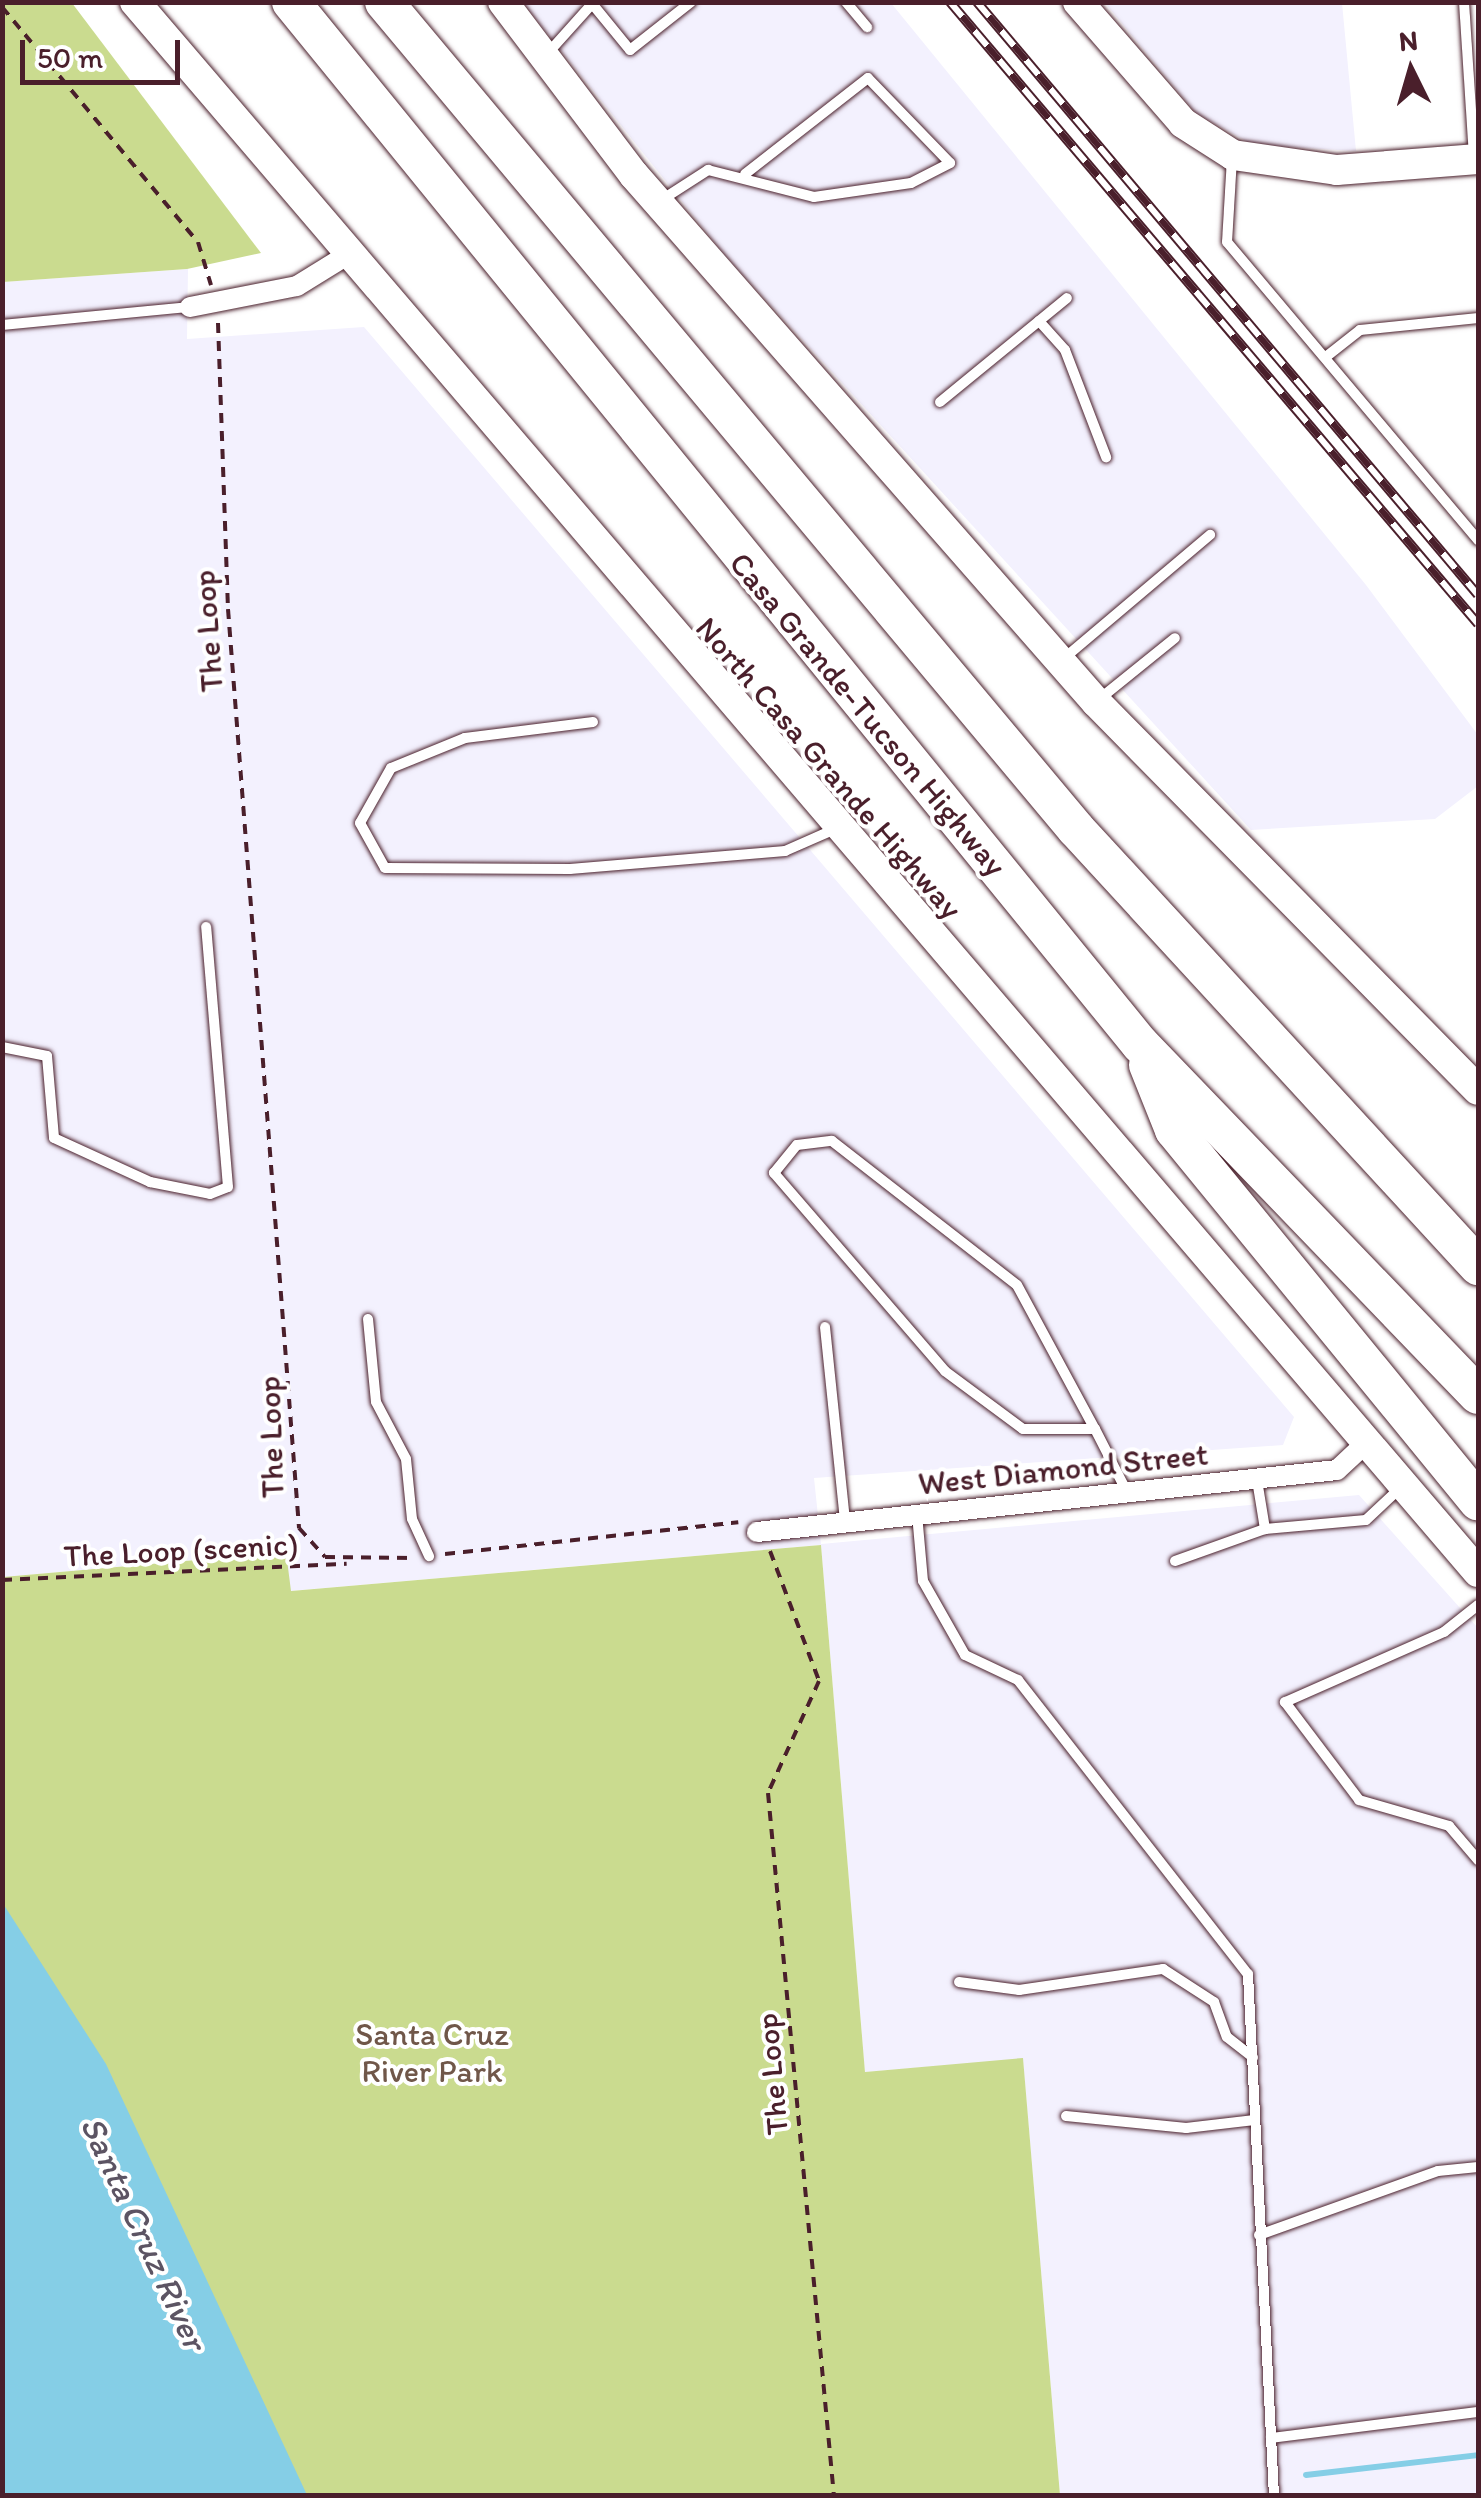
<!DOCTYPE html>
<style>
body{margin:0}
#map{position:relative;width:1481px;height:2498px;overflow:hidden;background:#fff;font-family:Itim,sans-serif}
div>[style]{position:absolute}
.built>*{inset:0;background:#f3f1fe}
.green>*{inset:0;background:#cadb8f}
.water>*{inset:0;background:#85cee6}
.stream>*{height:6px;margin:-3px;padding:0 3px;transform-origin:3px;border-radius:3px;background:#85cee6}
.path>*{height:4px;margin-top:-2px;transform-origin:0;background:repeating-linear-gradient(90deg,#4a1f2b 0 10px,transparent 0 18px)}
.roads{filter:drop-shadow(0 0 2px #4a1f2b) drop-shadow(0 0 2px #4a1f2b)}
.lane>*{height:10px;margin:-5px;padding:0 5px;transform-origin:5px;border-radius:5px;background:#fff}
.street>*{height:20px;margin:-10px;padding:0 10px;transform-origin:10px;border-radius:10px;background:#fff}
.secondary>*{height:30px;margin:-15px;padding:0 15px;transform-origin:15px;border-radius:15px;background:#fff}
.highway>*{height:38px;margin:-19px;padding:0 19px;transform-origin:19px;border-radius:19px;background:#fff}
.rail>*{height:10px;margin-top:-5px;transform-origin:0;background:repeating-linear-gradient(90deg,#fff 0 19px,#4a1f2b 0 38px);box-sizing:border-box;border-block:2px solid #4a1f2b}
span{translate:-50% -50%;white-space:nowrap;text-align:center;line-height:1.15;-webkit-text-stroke:8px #fff;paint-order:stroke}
.street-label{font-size:32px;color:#4a1f2b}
.park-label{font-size:32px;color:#705749}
.water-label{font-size:35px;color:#5c5463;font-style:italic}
.frame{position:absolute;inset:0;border:5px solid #4a1f2b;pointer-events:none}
.north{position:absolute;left:1361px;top:20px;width:100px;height:100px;-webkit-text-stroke:8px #fff;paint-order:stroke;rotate:355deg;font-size:28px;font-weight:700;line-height:40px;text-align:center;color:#4a1f2b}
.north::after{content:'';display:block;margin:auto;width:35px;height:45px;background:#4a1f2b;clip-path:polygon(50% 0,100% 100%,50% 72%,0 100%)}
.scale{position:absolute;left:20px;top:40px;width:160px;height:45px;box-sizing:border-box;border:5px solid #4a1f2b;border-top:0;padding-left:12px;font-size:30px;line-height:35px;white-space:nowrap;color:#4a1f2b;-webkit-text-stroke:8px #fff;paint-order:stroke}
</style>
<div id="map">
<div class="built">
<i style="clip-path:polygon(523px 3px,891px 3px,1366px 585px,1478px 735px,1478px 786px,1435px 819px,1251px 830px,724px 254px)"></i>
<i style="clip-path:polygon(1105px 3px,1342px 3px,1356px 151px,1253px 145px,1196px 113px)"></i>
<i style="clip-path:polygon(188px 269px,187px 339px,364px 327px,1294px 1417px,1283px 1445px,814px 1478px,821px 1544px,1359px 1495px,1478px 1628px,1478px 2495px,1060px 2495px,1023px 2059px,865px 2072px,821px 1545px,290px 1591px,285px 1552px,3px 1577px,3px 282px)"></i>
</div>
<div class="green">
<i style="clip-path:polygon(3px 2px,72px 3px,261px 253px,187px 269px,3px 282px)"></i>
<i style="clip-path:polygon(821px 1545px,865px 2072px,1023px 2058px,1060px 2495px,3px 2496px,3px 1577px,286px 1552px,291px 1591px)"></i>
</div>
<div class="water">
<i style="clip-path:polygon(2px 1902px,106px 2064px,307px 2495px,3px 2495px)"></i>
</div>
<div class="stream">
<i style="left:1306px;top:2475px;width:173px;rotate:-6.6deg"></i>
</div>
<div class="path">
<i style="left:2px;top:7px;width:306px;rotate:50.2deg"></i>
<i style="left:198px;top:242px;width:45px;rotate:73.2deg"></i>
<i style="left:218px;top:323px;width:286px;rotate:88deg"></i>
<i style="left:228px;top:609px;width:922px;rotate:85.58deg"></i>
<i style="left:299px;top:1528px;width:39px;rotate:48deg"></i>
<i style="left:325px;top:1557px;width:90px;rotate:0.6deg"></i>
<i style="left:770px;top:1551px;width:139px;rotate:69.3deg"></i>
<i style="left:819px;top:1681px;width:123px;rotate:114.5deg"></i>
<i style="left:768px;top:1793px;width:706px;rotate:84.64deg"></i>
<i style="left:445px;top:1554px;width:295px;rotate:-6.2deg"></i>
<i style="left:2px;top:1580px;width:345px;rotate:-2.7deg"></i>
</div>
<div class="roads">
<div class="lane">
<i style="left:846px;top:2px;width:33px;rotate:50deg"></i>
<i style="left:1464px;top:2px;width:154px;rotate:86.3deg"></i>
<i style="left:594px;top:6px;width:57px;rotate:50.7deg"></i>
<i style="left:630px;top:50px;width:78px;rotate:-38.2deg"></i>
<i style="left:548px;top:53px;width:66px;rotate:-48.1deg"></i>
<i style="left:1232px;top:158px;width:84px;rotate:93.4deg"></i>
<i style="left:1227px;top:242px;width:390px;rotate:49.9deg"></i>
<i style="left:663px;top:199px;width:54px;rotate:-32.8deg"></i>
<i style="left:708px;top:170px;width:109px;rotate:14.3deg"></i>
<i style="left:814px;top:197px;width:98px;rotate:-8.2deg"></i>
<i style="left:911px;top:183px;width:44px;rotate:-27.1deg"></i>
<i style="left:950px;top:163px;width:118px;rotate:-134deg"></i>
<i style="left:868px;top:78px;width:156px;rotate:142deg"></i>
<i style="left:1039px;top:321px;width:39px;rotate:48deg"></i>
<i style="left:1065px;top:350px;width:115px;rotate:69deg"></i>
<i style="left:2px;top:325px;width:189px;rotate:-5.5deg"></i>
<i style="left:1327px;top:356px;width:42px;rotate:-38.2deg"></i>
<i style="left:1360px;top:330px;width:119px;rotate:-5.8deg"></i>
<i style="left:940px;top:402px;width:164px;rotate:-39.3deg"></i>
<i style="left:1062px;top:660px;width:194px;rotate:-40.2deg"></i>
<i style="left:1097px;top:701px;width:100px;rotate:-38.9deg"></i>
<i style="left:593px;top:722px;width:129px;rotate:172.9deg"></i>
<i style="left:465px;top:738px;width:80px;rotate:157.9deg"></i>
<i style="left:391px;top:768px;width:63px;rotate:119.4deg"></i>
<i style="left:360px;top:823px;width:51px;rotate:60.9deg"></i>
<i style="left:385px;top:868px;width:185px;rotate:0.3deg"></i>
<i style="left:570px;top:869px;width:216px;rotate:-4.8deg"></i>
<i style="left:785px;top:851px;width:55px;rotate:-23.7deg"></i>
<i style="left:2px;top:1047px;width:46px;rotate:11.3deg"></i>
<i style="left:47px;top:1056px;width:82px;rotate:85.1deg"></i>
<i style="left:54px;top:1138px;width:106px;rotate:24.6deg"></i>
<i style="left:150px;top:1182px;width:61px;rotate:11.3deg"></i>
<i style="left:210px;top:1194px;width:19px;rotate:-21deg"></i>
<i style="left:228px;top:1187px;width:261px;rotate:-94.8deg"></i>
<i style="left:368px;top:1319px;width:83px;rotate:84.5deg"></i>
<i style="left:376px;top:1402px;width:64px;rotate:62.2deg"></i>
<i style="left:406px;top:1459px;width:60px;rotate:84.3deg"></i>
<i style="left:412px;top:1519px;width:41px;rotate:65.3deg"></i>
<i style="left:825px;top:1327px;width:195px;rotate:84.1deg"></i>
<i style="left:1095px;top:1429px;width:72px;rotate:180deg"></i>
<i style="left:1023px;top:1429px;width:97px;rotate:-143.4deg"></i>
<i style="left:945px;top:1371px;width:262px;rotate:-130.8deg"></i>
<i style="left:774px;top:1173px;width:36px;rotate:-51deg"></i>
<i style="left:797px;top:1145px;width:35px;rotate:-7deg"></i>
<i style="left:832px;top:1141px;width:234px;rotate:37.9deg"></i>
<i style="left:1017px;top:1285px;width:164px;rotate:61.6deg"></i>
<i style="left:1095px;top:1429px;width:29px;rotate:63deg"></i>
<i style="left:1108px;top:1455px;width:42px;rotate:62.8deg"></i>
<i style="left:1257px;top:1480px;width:50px;rotate:80.7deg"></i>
<i style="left:917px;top:1514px;width:67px;rotate:84.9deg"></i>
<i style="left:923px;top:1581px;width:85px;rotate:60.4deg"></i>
<i style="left:965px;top:1655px;width:59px;rotate:25.3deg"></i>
<i style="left:1018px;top:1680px;width:373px;rotate:52deg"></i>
<i style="left:1248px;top:1974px;width:523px;rotate:87.15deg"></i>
<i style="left:1175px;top:1561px;width:96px;rotate:-19.6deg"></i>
<i style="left:1265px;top:1529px;width:101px;rotate:-5.1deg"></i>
<i style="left:1366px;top:1520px;width:47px;rotate:-43.3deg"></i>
<i style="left:1478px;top:1605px;width:43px;rotate:141.5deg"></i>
<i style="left:1444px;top:1632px;width:174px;rotate:156.2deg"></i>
<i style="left:1285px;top:1702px;width:123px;rotate:52.9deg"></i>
<i style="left:1359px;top:1800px;width:94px;rotate:16.1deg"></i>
<i style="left:1449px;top:1826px;width:45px;rotate:49.5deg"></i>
<i style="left:959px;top:1982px;width:61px;rotate:7.6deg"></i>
<i style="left:1019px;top:1990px;width:146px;rotate:-8.3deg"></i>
<i style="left:1163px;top:1969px;width:61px;rotate:32.9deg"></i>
<i style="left:1214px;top:2002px;width:37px;rotate:70deg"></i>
<i style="left:1227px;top:2037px;width:33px;rotate:38deg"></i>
<i style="left:1066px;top:2116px;width:121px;rotate:5.7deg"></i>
<i style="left:1186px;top:2128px;width:69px;rotate:-6.6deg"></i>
<i style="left:1259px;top:2235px;width:190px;rotate:-19.7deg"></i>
<i style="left:1438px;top:2171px;width:40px;rotate:-5.7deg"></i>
<i style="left:1271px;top:2438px;width:209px;rotate:-7.2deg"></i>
</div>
<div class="street">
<i style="left:190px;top:307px;width:109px;rotate:-11.1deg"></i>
<i style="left:297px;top:286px;width:59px;rotate:-31.8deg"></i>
<i style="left:757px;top:1532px;width:583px;rotate:-6.1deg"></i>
<i style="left:1337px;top:1470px;width:38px;rotate:-43deg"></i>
</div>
<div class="secondary">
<i style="left:135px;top:2px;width:2066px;rotate:49.46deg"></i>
<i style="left:503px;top:2px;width:217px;rotate:52.9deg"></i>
<i style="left:634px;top:175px;width:701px;rotate:48.76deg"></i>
<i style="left:1096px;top:702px;width:544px;rotate:45.45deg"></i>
<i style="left:1078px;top:2px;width:160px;rotate:49deg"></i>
<i style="left:1183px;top:123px;width:59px;rotate:32.6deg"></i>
<i style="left:1233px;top:155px;width:105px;rotate:8.2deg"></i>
<i style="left:1337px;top:170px;width:141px;rotate:-4.5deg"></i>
</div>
<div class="highway">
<i style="left:291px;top:2px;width:1344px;rotate:50.83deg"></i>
<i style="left:1140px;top:1044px;width:487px;rotate:46.1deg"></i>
<i style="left:384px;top:2px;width:1078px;rotate:50.08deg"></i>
<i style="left:1076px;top:829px;width:594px;rotate:47.39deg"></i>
<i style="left:1148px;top:1065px;width:70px;rotate:68.2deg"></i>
<i style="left:1174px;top:1130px;width:480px;rotate:50.7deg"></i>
</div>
</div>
<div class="rail">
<i style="left:950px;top:2px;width:816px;rotate:49.67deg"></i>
<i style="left:977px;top:2px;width:776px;rotate:49.81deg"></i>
</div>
<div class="street-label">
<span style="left:208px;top:631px;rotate:-94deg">The Loop</span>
<span style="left:868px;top:714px;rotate:50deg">Casa Grande-Tucson Highway</span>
<span style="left:829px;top:768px;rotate:49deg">North Casa Grande Highway</span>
<span style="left:271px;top:1437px;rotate:-92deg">The Loop</span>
<span style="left:1063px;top:1469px;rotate:-6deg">West Diamond Street</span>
<span style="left:181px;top:1550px;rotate:-3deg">The Loop (scenic)</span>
<span style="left:772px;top:2074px;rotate:-95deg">The Loop</span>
</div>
<div class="park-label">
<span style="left:432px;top:2053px">Santa Cruz<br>River Park</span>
</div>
<div class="water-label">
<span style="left:144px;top:2233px;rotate:65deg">Santa Cruz River</span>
</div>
<div class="frame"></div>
<div class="north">N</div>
<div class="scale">50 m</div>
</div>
